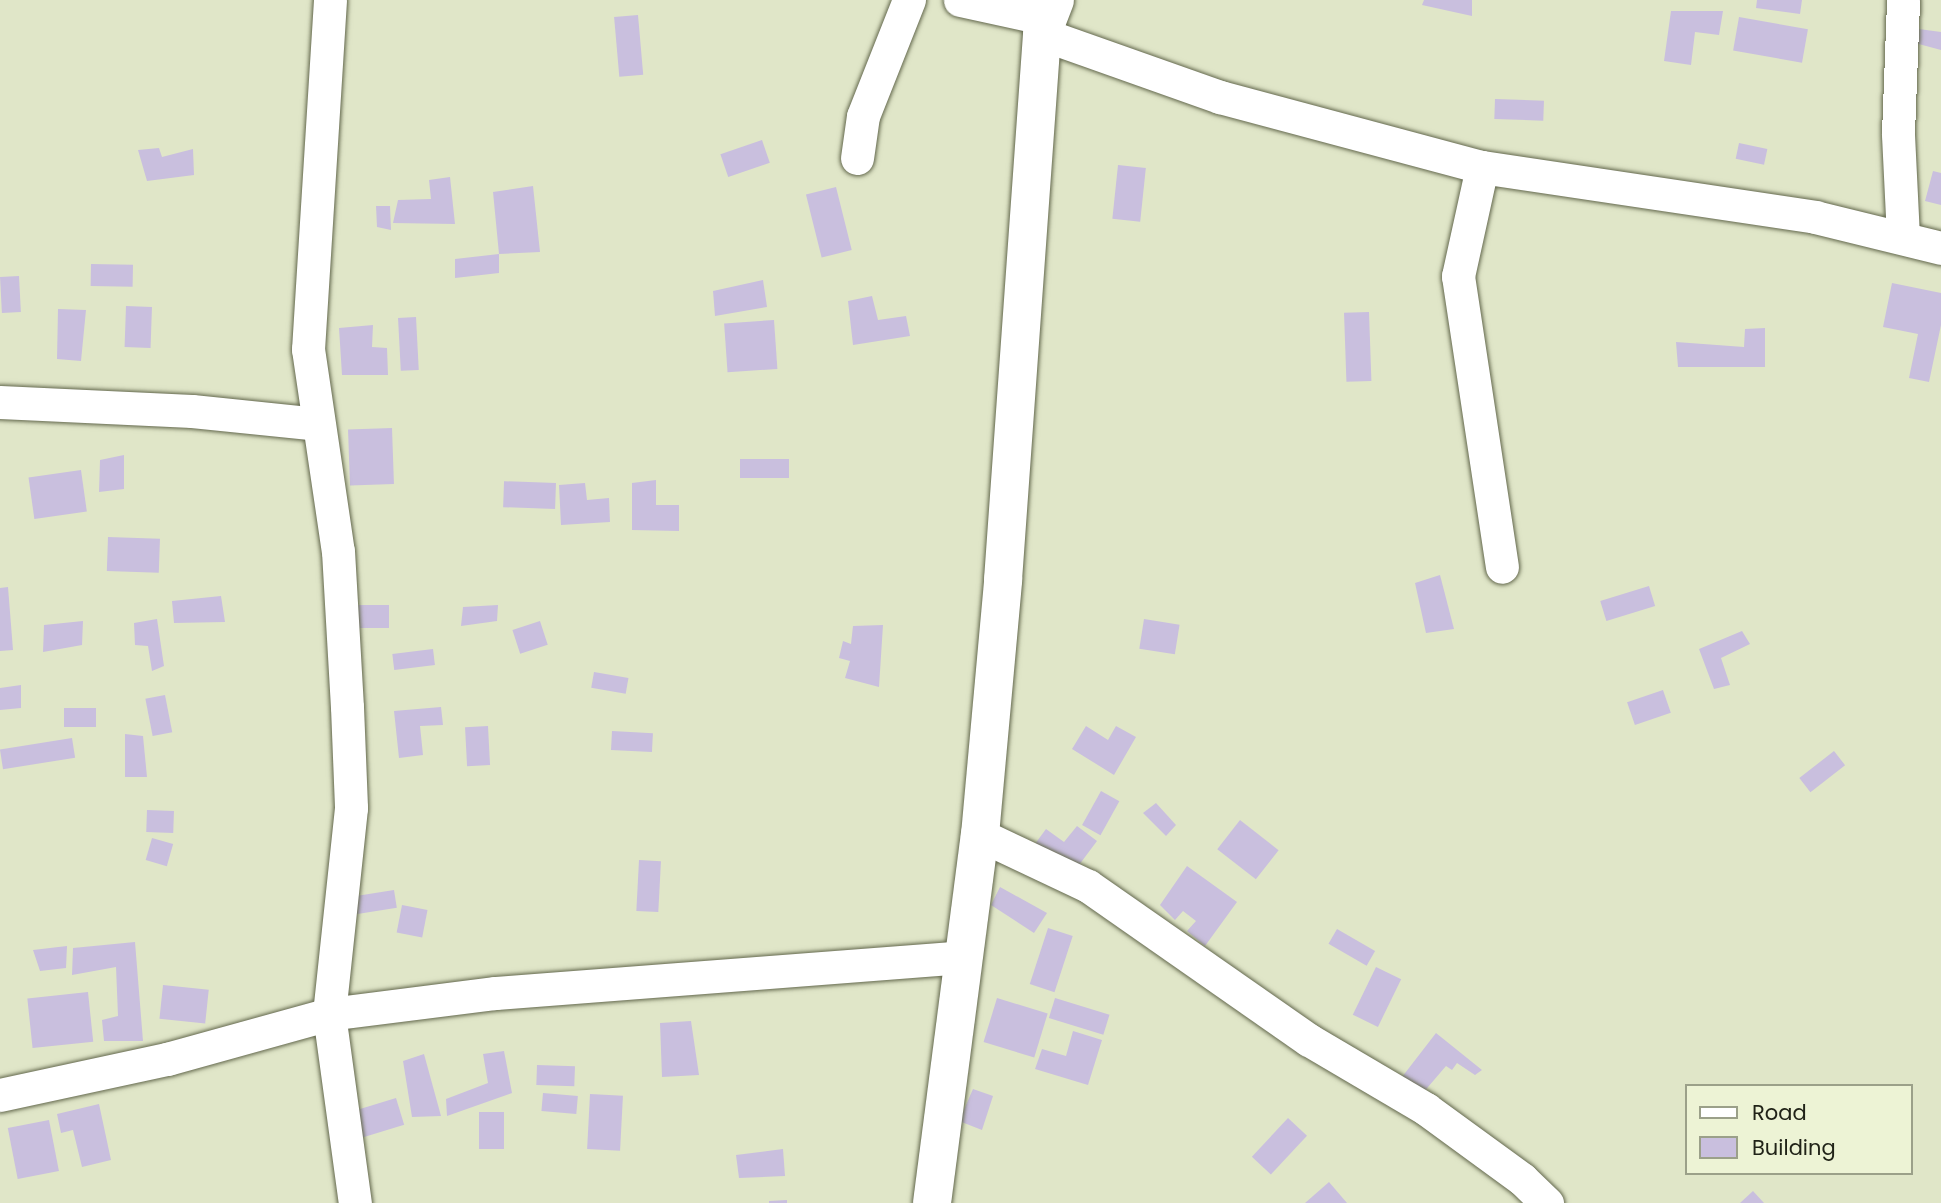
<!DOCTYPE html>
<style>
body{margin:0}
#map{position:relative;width:1941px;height:1203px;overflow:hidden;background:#e0e6c8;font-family:Poppins,sans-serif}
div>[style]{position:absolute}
.building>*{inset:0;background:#c9bfde;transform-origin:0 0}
.roads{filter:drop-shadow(0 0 2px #63684d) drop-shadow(0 0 2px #63684d)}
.minor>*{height:33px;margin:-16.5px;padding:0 16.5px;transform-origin:16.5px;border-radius:16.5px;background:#fff}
.tertiary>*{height:38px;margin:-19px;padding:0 19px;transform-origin:19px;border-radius:19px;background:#fff}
span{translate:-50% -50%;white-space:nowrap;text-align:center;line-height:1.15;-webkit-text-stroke:5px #edf3d5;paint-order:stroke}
.legend{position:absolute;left:1685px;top:1084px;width:228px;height:91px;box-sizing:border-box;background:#edf3d5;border:2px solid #9ba089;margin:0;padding:9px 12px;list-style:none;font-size:21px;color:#212318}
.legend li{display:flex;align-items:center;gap:14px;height:35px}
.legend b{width:35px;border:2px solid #9ba089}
</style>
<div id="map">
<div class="building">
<i style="clip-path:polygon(1424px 0,1472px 0,1472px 16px,1422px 5px)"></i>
<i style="clip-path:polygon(1757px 0,1802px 0,1800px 14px,1756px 8px)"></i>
<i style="clip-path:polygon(1671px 11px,1723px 11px,1719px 35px,1695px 32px,1691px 65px,1664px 61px)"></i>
<i style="left:638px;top:15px;width:60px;height:24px;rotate:85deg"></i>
<i style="left:1739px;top:17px;width:70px;height:34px;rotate:10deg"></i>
<i style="clip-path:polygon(1919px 29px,1941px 32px,1941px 50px,1915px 43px)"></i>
<i style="left:1495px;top:99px;width:49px;height:20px;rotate:2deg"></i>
<i style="left:762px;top:140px;width:24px;height:44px;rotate:71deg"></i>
<i style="left:1739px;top:143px;width:29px;height:16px;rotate:12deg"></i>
<i style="clip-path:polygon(159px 148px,162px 157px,193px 149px,194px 175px,147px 181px,138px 150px)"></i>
<i style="left:1118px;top:165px;width:28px;height:54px;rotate:6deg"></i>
<i style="clip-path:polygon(1933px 171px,1941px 173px,1941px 205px,1925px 201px)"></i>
<i style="clip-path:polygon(450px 177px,455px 224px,393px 223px,398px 200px,431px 199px,429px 180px)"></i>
<i style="clip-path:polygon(533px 186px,540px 252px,499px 254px,499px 273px,455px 278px,455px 259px,499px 254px,493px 192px)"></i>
<i style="left:836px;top:187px;width:65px;height:31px;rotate:76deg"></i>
<i style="clip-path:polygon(376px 206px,390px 206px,391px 230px,377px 227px)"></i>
<i style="left:91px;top:264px;width:42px;height:22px;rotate:1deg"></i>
<i style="left:19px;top:276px;width:36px;height:19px;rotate:87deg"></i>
<i style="clip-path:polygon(763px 280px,767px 307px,715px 316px,713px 291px)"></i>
<i style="clip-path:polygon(1892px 283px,1941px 293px,1941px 325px,1929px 382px,1909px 378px,1918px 334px,1883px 327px)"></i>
<i style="clip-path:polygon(872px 296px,878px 320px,906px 316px,910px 336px,853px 345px,848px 301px)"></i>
<i style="left:126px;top:306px;width:26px;height:41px;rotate:2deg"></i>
<i style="clip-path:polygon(58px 309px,86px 310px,81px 361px,57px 359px)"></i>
<i style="left:1369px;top:312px;width:69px;height:25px;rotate:88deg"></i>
<i style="left:416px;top:317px;width:53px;height:18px;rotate:87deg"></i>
<i style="left:774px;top:320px;width:49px;height:50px;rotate:86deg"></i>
<i style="clip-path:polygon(373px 325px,372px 347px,387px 348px,388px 375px,342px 375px,339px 328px)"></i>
<i style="clip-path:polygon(1765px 328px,1765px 367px,1678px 367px,1676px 342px,1744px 347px,1745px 329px)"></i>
<i style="left:392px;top:428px;width:56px;height:44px;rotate:88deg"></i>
<i style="clip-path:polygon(124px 455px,124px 489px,99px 492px,100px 460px)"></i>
<i style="left:789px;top:459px;width:19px;height:49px;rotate:90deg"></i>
<i style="left:81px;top:470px;width:42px;height:53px;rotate:82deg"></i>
<i style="clip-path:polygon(656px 480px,656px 505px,679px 505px,679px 531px,632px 530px,632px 483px)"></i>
<i style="left:556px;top:483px;width:26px;height:52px;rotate:92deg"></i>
<i style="clip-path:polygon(585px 483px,587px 500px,609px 498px,610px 522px,561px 525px,559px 485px)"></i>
<i style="left:108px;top:537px;width:52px;height:34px;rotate:2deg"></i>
<i style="clip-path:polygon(1440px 575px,1454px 629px,1426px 633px,1415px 583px)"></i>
<i style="left:1649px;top:586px;width:21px;height:51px;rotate:73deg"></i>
<i style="clip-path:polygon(8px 587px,13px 650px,0 651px,0 588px)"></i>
<i style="clip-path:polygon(221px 596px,225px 622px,174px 623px,172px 601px)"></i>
<i style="left:346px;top:605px;width:43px;height:23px"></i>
<i style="clip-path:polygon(498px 605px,497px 621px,461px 626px,463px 607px)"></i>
<i style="clip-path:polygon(157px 619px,164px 666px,152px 671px,148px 646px,135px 645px,134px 623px)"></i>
<i style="left:1144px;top:619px;width:36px;height:30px;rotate:9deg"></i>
<i style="clip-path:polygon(83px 621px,82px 645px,43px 652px,44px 625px)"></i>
<i style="left:540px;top:621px;width:25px;height:29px;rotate:72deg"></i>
<i style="clip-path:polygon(883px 625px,879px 687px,845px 678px,850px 661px,839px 658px,843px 641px,851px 644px,853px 626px)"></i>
<i style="clip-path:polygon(1742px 631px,1750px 644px,1721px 658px,1730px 685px,1714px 689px,1699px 649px)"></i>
<i style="left:433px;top:649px;width:16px;height:41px;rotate:83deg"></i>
<i style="left:594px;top:672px;width:35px;height:16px;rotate:10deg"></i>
<i style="clip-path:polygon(21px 685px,21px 708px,0 710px,0 688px)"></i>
<i style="left:1663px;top:690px;width:24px;height:38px;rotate:71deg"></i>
<i style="left:165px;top:695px;width:38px;height:20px;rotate:79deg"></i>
<i style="clip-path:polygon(441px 707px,443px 725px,420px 726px,423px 755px,399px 758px,394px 711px)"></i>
<i style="left:64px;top:708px;width:32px;height:19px"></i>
<i style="left:488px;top:726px;width:39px;height:23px;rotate:87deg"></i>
<i style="clip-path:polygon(1086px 726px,1108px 740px,1116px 726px,1136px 737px,1114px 775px,1072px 749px)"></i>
<i style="left:612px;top:731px;width:41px;height:19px;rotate:3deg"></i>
<i style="clip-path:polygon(125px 734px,143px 736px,147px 777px,125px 777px)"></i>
<i style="left:72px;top:738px;width:20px;height:73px;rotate:81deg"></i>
<i style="left:1834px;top:751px;width:18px;height:44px;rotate:52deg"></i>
<i style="left:1101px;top:791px;width:21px;height:39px;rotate:29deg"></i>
<i style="clip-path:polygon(1156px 803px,1176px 825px,1166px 836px,1143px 813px)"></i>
<i style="left:147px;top:810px;width:27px;height:22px;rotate:2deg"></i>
<i style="left:1240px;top:820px;width:49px;height:37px;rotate:38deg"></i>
<i style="clip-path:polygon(1077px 826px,1097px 841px,1070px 877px,1032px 848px,1046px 829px,1064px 842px)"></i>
<i style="left:152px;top:838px;width:22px;height:23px;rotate:16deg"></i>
<i style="left:639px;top:860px;width:22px;height:51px;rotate:3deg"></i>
<i style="clip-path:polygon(1187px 866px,1237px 902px,1205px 946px,1187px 931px,1196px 921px,1183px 911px,1175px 920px,1160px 905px)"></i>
<i style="clip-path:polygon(1000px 887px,1047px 913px,1034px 933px,991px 905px)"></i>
<i style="left:394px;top:890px;width:18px;height:43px;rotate:81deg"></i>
<i style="left:402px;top:905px;width:26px;height:28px;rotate:11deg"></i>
<i style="left:1048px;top:928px;width:26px;height:59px;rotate:18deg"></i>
<i style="left:1337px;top:929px;width:44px;height:17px;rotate:30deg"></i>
<i style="clip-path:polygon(135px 942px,143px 1041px,104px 1041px,102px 1020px,118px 1016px,116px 967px,72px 975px,73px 948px)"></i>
<i style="clip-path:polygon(67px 946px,66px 968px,40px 971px,33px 950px)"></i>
<i style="left:1376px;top:967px;width:28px;height:53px;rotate:26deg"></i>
<i style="left:163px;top:985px;width:46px;height:34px;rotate:6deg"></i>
<i style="left:88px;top:992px;width:50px;height:61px;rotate:84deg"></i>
<i style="left:997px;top:998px;width:53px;height:46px;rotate:17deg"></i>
<i style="left:1055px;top:998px;width:57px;height:21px;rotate:17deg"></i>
<i style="clip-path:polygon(691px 1021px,699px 1075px,662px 1077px,660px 1023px)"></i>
<i style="clip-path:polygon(1073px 1031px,1102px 1040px,1088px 1085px,1035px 1069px,1042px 1049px,1066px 1056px)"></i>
<i style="clip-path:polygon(1436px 1033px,1482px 1070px,1475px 1075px,1457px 1063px,1452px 1070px,1446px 1066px,1422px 1094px,1402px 1077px)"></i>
<i style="clip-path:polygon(504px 1051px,512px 1093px,447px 1116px,446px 1099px,488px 1083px,483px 1054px)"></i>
<i style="clip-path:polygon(424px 1054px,441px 1116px,412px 1117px,403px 1061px)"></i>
<i style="left:537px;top:1065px;width:38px;height:20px;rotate:2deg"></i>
<i style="clip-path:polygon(973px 1089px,993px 1096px,982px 1130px,959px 1121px)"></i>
<i style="left:543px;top:1093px;width:35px;height:18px;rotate:5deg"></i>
<i style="left:590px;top:1094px;width:33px;height:55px;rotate:3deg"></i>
<i style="left:396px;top:1098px;width:28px;height:47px;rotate:73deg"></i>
<i style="clip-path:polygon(99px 1104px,111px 1160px,82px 1167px,73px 1130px,61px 1133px,57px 1114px)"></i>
<i style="left:479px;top:1112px;width:25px;height:37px"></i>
<i style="left:1288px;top:1118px;width:26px;height:53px;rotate:43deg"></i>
<i style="left:49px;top:1120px;width:52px;height:42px;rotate:79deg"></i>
<i style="clip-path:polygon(783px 1149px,785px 1176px,739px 1178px,736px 1155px)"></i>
<i style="clip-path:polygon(1329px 1182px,1347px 1203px,1305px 1203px)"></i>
<i style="clip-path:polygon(1753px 1191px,1764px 1203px,1740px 1203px)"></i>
<i style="clip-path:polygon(787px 1200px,787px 1203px,769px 1203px,769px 1201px)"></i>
</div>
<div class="roads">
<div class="minor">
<i style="left:330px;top:0;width:350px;rotate:93.6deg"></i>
<i style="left:308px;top:349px;width:204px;rotate:81.6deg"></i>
<i style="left:338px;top:551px;width:156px;rotate:86.7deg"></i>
<i style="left:347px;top:707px;width:101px;rotate:87.7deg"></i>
<i style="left:351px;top:808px;width:207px;rotate:96.1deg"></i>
<i style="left:329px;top:1014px;width:191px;rotate:82.2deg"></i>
<i style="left:960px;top:0;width:89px;rotate:12.3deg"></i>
<i style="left:1042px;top:34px;width:189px;rotate:19.5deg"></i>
<i style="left:1220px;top:97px;width:271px;rotate:15deg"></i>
<i style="left:1482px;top:167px;width:337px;rotate:8.5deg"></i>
<i style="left:1815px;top:217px;width:130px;rotate:13.8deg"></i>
<i style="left:857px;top:158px;width:42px;rotate:-81.9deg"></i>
<i style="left:863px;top:116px;width:125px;rotate:-68.4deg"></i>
<i style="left:1482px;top:167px;width:112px;rotate:102.4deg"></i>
<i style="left:1458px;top:276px;width:294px;rotate:81.4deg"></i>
<i style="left:1903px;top:237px;width:104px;rotate:-92.8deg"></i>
<i style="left:1898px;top:133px;width:133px;rotate:-87.8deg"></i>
<i style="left:0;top:402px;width:192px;rotate:2.7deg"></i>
<i style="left:192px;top:411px;width:126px;rotate:5.9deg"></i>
<i style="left:980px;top:835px;width:119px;rotate:25.3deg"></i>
<i style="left:1088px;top:886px;width:269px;rotate:34.9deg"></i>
<i style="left:1309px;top:1040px;width:136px;rotate:30.5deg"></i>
<i style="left:1426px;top:1109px;width:119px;rotate:36.1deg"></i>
<i style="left:1522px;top:1179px;width:35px;rotate:44deg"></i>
<i style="left:0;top:1095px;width:171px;rotate:-12.2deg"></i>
<i style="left:167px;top:1059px;width:168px;rotate:-15.5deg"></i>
<i style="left:329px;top:1014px;width:168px;rotate:-7.2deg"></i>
<i style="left:496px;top:993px;width:468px;rotate:-4.4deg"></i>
</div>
<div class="tertiary">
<i style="left:932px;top:1203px;width:371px;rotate:-82.6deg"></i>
<i style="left:980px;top:835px;width:256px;rotate:-84.8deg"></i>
<i style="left:1003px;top:580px;width:547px;rotate:-85.91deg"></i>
<i style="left:1042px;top:34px;width:36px;rotate:-69deg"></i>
</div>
</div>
<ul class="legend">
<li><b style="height:9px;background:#fff"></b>Road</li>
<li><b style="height:19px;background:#c9bfde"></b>Building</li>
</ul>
</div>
